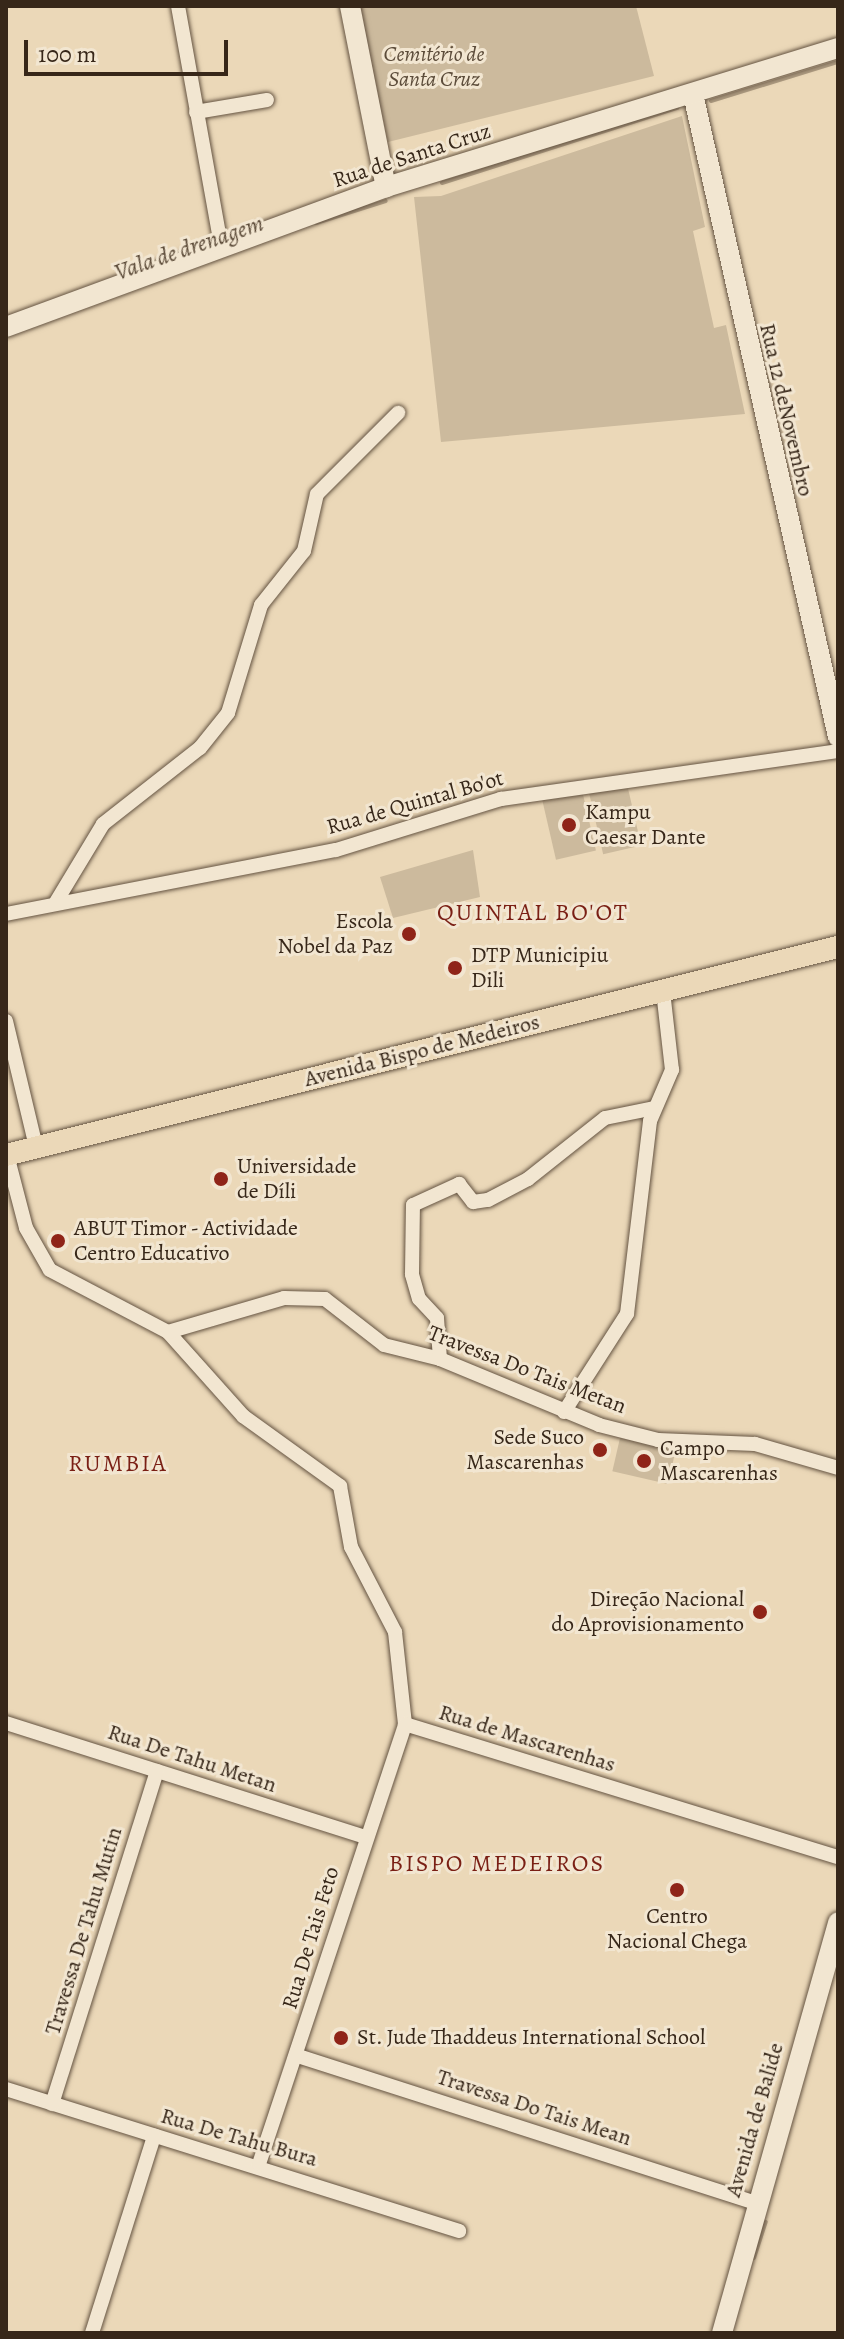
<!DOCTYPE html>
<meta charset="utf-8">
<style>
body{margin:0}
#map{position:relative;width:844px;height:2339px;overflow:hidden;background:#ebd8b8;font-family:Alegreya,serif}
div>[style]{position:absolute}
.green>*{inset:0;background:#ccba9d;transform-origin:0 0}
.stream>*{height:4px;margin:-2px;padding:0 2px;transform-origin:2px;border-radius:2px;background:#ae9c82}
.roads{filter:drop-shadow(0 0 2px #645341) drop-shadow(0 0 2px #645341)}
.street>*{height:14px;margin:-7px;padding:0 7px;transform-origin:7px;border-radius:7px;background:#f2e6d1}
.secondary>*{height:20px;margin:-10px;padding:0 10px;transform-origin:10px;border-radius:10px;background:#f2e6d1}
.primary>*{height:22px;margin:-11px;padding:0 11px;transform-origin:11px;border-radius:11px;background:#ebd8b8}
.dots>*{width:22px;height:22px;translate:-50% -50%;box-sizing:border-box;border:4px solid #f2e6d1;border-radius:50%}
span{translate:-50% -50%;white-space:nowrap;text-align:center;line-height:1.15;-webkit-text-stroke:6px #f2e6d1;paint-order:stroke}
.park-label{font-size:22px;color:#5c4c3a;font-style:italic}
.street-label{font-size:22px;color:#372719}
.poi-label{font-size:22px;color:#372719}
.left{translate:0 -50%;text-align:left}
.right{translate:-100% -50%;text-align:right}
.water-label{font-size:24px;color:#5b4a38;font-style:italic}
.neighbourhood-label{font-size:24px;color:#7a1f14;letter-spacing:2px}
.frame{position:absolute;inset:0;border:8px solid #372719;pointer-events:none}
.scale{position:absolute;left:24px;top:40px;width:204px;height:36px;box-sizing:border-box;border:4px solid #372719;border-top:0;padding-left:10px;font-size:24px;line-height:28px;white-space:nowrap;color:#372719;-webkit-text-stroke:6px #f2e6d1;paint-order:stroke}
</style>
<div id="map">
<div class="green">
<i style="clip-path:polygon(357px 6px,636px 6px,654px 76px,388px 142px)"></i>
<i style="clip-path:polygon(682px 116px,705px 227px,693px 231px,704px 282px,714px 328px,726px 325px,745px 414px,441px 442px,414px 197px,441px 196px)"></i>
<i style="left:627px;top:784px;width:63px;height:39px;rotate:77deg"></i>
<i style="left:582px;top:790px;width:62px;height:41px;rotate:77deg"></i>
<i style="clip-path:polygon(473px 850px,480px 897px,393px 918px,380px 877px)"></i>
<i style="left:620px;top:1438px;width:57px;height:34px;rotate:13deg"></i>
</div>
<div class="stream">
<i style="left:711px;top:101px;width:133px;rotate:-17.1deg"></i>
<i style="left:442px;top:183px;width:247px;rotate:-17.7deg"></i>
<i style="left:316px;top:223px;width:73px;rotate:-17.4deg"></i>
<i style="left:754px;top:2258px;width:38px;rotate:-72deg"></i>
</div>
<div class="roads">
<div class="street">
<i style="left:178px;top:6px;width:244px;rotate:79.8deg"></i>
<i style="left:196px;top:112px;width:72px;rotate:-9.6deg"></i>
<i style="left:56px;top:902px;width:91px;rotate:-58.9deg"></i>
<i style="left:103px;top:824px;width:123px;rotate:-38.1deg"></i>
<i style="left:200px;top:748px;width:45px;rotate:-51.3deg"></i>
<i style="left:228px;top:713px;width:113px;rotate:-73deg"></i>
<i style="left:261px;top:605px;width:69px;rotate:-51.5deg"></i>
<i style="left:304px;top:551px;width:58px;rotate:-77.2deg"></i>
<i style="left:317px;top:494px;width:115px;rotate:-45deg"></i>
<i style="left:6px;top:914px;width:336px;rotate:-11deg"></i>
<i style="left:336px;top:850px;width:173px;rotate:-17.2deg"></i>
<i style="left:501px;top:799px;width:340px;rotate:-8.1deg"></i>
<i style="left:6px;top:1021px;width:130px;rotate:76.6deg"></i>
<i style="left:7px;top:1155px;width:75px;rotate:75.4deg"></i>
<i style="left:26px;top:1228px;width:48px;rotate:60.3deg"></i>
<i style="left:50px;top:1270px;width:133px;rotate:27.7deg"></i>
<i style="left:168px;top:1332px;width:113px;rotate:48.2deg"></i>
<i style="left:243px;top:1416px;width:120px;rotate:35.8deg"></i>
<i style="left:340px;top:1486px;width:62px;rotate:79.8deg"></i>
<i style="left:351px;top:1547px;width:96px;rotate:62.6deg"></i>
<i style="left:395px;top:1632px;width:93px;rotate:83.8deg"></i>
<i style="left:405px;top:1724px;width:453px;rotate:17.1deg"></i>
<i style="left:168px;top:1332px;width:121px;rotate:-16.3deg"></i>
<i style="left:284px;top:1298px;width:41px;rotate:1.4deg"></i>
<i style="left:325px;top:1299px;width:75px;rotate:37.9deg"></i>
<i style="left:384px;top:1345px;width:58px;rotate:14deg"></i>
<i style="left:440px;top:1359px;width:172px;rotate:22.5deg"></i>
<i style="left:599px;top:1425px;width:61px;rotate:14.3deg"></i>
<i style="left:658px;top:1440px;width:97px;rotate:2.4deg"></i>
<i style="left:755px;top:1444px;width:86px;rotate:16.1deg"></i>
<i style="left:440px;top:1359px;width:41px;rotate:-94.2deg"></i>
<i style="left:437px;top:1318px;width:26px;rotate:-133deg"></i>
<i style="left:419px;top:1299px;width:26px;rotate:-106deg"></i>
<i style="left:412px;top:1274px;width:69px;rotate:-89.2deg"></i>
<i style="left:413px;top:1205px;width:51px;rotate:-24.5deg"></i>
<i style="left:459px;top:1184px;width:23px;rotate:52deg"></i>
<i style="left:473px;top:1202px;width:15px;rotate:-8deg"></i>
<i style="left:488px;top:1200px;width:45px;rotate:-27.7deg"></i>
<i style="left:528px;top:1179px;width:98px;rotate:-38.4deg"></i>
<i style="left:605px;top:1118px;width:50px;rotate:-11.5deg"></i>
<i style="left:564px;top:1412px;width:117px;rotate:-57.3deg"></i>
<i style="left:627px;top:1314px;width:194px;rotate:-83.2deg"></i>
<i style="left:650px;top:1121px;width:56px;rotate:-66.7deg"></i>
<i style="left:672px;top:1070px;width:70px;rotate:-96.5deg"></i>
<i style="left:6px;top:1723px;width:377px;rotate:17.6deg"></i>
<i style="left:298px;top:2056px;width:480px;rotate:17.8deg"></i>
<i style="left:6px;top:2089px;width:475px;rotate:17.4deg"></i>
<i style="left:52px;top:2104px;width:349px;rotate:-72.5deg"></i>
<i style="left:259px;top:2164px;width:464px;rotate:-71.6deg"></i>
<i style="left:92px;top:2333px;width:207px;rotate:-72.5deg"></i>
</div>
<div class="secondary">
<i style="left:350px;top:6px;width:185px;rotate:78.8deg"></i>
<i style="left:693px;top:94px;width:659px;rotate:77.29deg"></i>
<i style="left:6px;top:327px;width:405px;rotate:-20.2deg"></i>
<i style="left:386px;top:187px;width:473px;rotate:-17.1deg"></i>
<i style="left:722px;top:2333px;width:427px;rotate:-74.2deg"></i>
</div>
<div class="primary">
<i style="left:6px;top:1155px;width:858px;rotate:-14.04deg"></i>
</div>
</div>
<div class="dots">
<i style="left:569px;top:825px;background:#8f2418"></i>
<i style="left:409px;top:934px;background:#8f2418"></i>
<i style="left:455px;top:968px;background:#8f2418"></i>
<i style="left:221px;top:1179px;background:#8f2418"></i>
<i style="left:58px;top:1241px;background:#8f2418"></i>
<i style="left:600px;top:1450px;background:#8f2418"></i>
<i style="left:644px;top:1461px;background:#8f2418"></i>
<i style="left:760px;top:1612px;background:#8f2418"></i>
<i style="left:677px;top:1890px;background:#8f2418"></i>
<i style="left:341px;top:2038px;background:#8f2418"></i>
</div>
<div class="park-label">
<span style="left:434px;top:67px">Cemitério de<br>Santa Cruz</span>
</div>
<div class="street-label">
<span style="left:412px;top:156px;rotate:-18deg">Rua de Santa Cruz</span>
<span style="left:786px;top:410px;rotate:77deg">Rua 12 deNovembro</span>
<span style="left:415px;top:803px;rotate:-16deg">Rua de Quintal Bo'ot</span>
<span style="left:422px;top:1051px;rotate:-14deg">Avenida Bispo de Medeiros</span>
<span style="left:527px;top:1370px;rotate:21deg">Travessa Do Tais Metan</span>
<span style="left:527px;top:1739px;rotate:17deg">Rua de Mascarenhas</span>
<span style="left:192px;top:1759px;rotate:18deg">Rua De Tahu Metan</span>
<span style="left:84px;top:1931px;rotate:-73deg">Travessa De Tahu Mutin</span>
<span style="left:311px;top:1938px;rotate:-73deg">Rua De Tais Feto</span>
<span style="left:534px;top:2108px;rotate:18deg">Travessa Do Tais Mean</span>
<span style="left:755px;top:2120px;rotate:-74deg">Avenida de Balide</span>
<span style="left:239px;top:2138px;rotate:16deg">Rua De Tahu Bura</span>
</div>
<div class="poi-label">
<span class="left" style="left:585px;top:825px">Kampu<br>Caesar Dante</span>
<span class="right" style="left:393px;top:934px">Escola<br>Nobel da Paz</span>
<span class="left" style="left:471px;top:968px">DTP Municipiu<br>Dili</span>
<span class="left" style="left:237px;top:1179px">Universidade<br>de Díli</span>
<span class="left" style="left:74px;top:1241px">ABUT Timor - Actividade<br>Centro Educativo</span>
<span class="right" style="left:584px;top:1450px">Sede Suco<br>Mascarenhas</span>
<span class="left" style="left:660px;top:1461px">Campo<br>Mascarenhas</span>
<span class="right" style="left:744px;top:1612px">Direção Nacional<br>do Aprovisionamento</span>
<span style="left:677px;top:1929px">Centro<br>Nacional Chega</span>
<span class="left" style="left:357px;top:2038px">St. Jude Thaddeus International School</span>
</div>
<div class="water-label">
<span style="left:189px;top:248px;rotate:-19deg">Vala de drenagem</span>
</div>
<div class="neighbourhood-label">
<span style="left:533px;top:913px">QUINTAL BO'OT</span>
<span style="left:118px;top:1464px">RUMBIA</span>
<span style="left:497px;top:1864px">BISPO MEDEIROS</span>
</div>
<div class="frame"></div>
<div class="scale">100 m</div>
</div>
